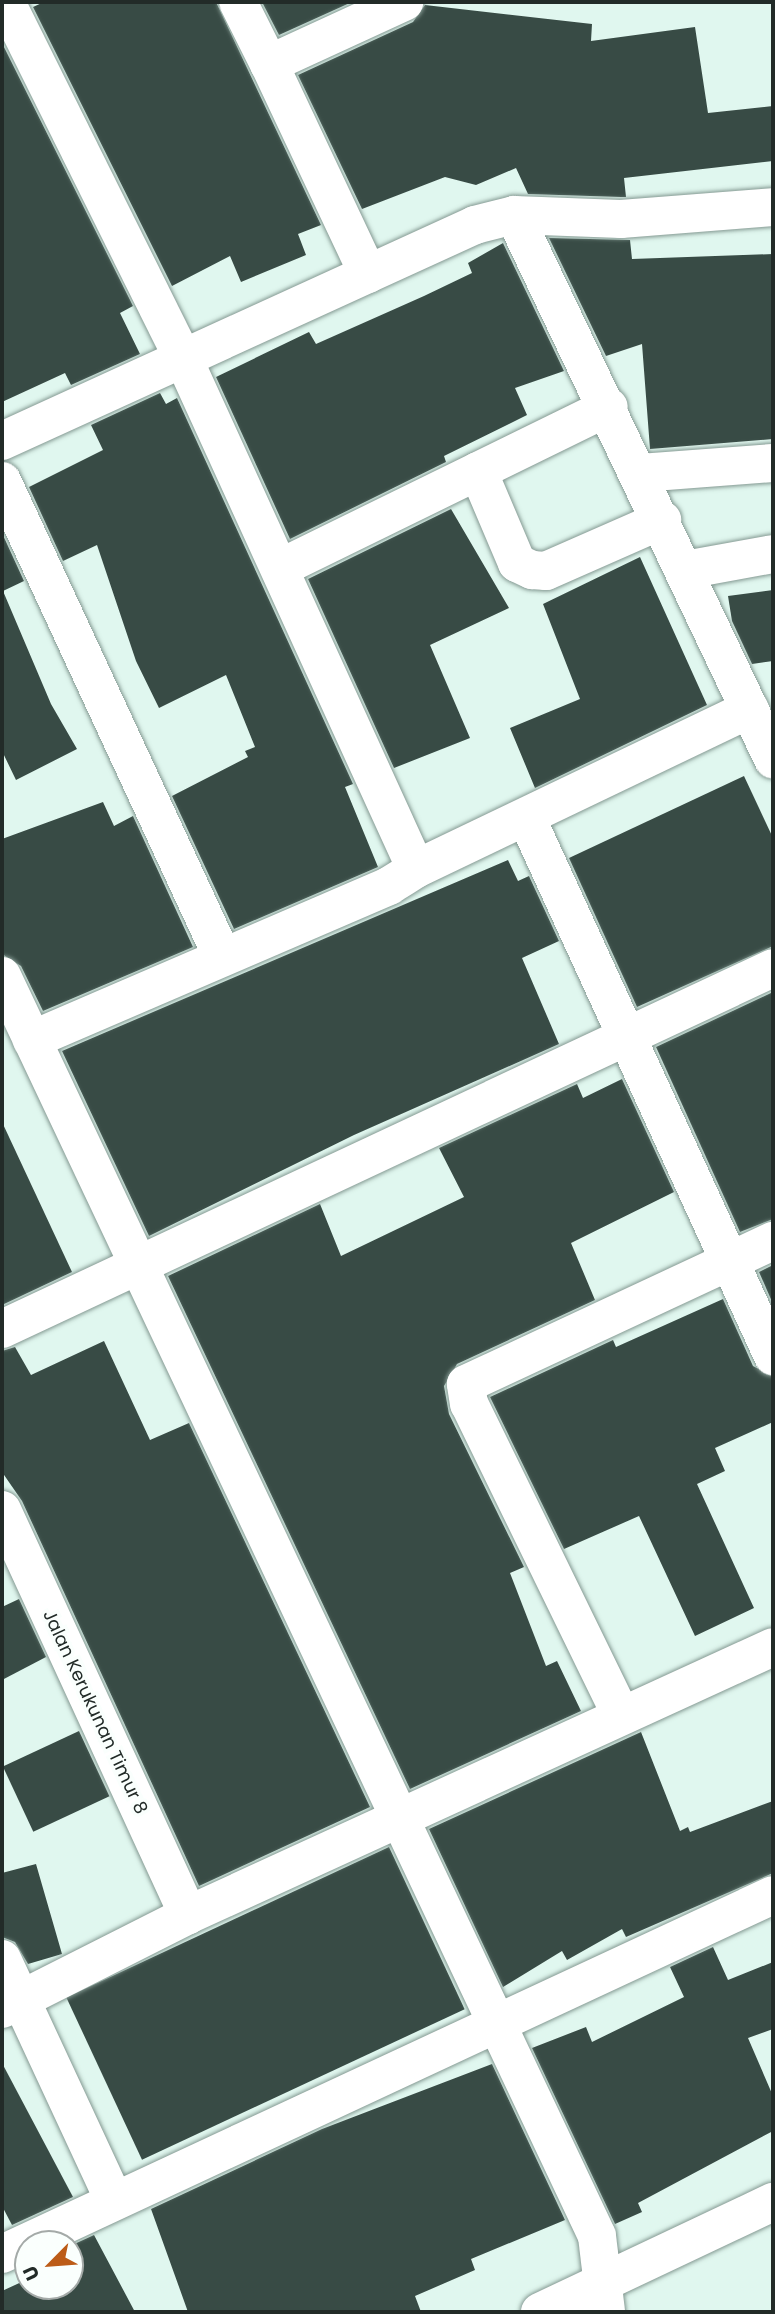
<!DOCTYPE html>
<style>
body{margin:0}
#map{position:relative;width:775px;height:2314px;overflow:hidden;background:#e0f7ef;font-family:Poppins,sans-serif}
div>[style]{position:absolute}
.building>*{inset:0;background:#384b45;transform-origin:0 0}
.roads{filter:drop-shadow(0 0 2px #849992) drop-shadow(0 0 2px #849992)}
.minor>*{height:38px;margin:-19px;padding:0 19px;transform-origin:19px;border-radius:19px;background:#fff}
span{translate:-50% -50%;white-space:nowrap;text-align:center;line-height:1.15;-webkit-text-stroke:7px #fafffd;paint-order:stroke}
.street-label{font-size:18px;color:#222b28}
.frame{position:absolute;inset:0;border:4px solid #222b28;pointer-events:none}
.north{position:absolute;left:14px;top:2230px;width:70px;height:70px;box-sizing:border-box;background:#fafffd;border:2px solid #a4aaa8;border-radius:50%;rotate:245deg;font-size:19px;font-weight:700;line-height:28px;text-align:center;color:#222b28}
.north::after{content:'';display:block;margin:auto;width:24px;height:32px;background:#bc5c18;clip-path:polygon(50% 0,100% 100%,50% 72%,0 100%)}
</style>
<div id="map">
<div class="building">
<i style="clip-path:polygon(44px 2px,216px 2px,321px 225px,298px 234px,306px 255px,241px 282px,230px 256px,172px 286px,33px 7px)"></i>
<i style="clip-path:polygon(262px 2px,352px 2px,279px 35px)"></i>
<i style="clip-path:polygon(425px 5px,592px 24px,591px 41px,695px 27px,708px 113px,773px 106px,773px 161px,624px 178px,626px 197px,621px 197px,528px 194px,516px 168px,476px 185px,445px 177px,362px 209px,298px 75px,413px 22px)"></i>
<i style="clip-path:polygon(2px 43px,133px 306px,120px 313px,140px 354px,71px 385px,65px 373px,2px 402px)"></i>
<i style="clip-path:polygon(549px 238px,630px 240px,632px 259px,773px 254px,773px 439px,650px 449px,642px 344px,606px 356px)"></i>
<i style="clip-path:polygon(503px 243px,564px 371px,515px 388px,527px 415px,444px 456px,446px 462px,290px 539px,216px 377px,309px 332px,316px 344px,424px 296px,472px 273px,468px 263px)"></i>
<i style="clip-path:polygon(160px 393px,166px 404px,177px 398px,353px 784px,345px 787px,378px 867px,234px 929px,172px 796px,248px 757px,245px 751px,255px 747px,226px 675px,159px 708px,136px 661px,97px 545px,63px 561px,29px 487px,103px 450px,91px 425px)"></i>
<i style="clip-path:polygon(451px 509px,509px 608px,430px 645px,470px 738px,394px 768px,308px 579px)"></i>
<i style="clip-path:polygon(2px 533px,24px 581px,3px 591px,51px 704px,77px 749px,16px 780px,2px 751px)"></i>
<i style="clip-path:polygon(640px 557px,707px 705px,535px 788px,510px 728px,580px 699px,543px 604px)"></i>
<i style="clip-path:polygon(773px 590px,773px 661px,752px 664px,732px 621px,728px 596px)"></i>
<i style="clip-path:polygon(744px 776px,773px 838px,773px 946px,637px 1007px,569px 858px)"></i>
<i style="clip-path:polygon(103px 802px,114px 826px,133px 816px,193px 947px,43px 1011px,21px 966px,2px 954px,2px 839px)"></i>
<i style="clip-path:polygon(508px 860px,518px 881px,529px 876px,559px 941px,522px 958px,559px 1044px,354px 1135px,149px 1236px,62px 1051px)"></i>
<i style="clip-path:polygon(773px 992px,773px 1219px,740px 1232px,656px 1047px)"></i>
<i style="clip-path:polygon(622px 1079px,674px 1192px,571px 1243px,595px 1300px,457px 1364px,444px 1386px,449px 1414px,524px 1567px,510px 1573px,546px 1666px,557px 1661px,581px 1711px,410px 1789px,168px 1276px,320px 1204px,341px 1256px,464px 1197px,439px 1148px,577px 1084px,583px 1098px)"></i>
<i style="clip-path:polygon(2px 1122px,72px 1272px,2px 1305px)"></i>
<i style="clip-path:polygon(773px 1265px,773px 1304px,759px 1272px)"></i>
<i style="clip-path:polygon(723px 1299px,753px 1366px,773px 1377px,773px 1422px,715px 1448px,725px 1471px,697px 1484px,754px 1608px,695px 1636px,639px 1516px,564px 1549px,490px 1397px,613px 1340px,616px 1347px)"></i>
<i style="clip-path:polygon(104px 1341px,150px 1440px,189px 1423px,370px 1807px,199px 1886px,22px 1501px,2px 1472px,2px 1351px,15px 1347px,31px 1375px)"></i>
<i style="clip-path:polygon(19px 1599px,46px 1657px,2px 1680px,2px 1607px)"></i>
<i style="left:79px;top:1731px;width:72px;height:84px;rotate:65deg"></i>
<i style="clip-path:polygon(641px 1732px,680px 1831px,688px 1827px,690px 1832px,773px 1801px,773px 1873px,626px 1937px,622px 1929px,567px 1960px,562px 1951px,503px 1987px,429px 1829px)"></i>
<i style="left:389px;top:1847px;width:179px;height:356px;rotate:65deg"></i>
<i style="clip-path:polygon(36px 1864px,62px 1954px,28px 1964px,15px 1942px,2px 1937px,2px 1873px)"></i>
<i style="clip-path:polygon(713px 1947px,728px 1980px,773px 1962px,773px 2029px,748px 2038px,773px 2096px,773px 2131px,638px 2203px,642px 2212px,615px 2224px,532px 2048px,586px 2027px,592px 2042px,684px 1997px,670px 1967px)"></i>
<i style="clip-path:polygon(2px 2063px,73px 2197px,12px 2225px,2px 2206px)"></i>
<i style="clip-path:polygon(492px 2064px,565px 2220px,471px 2259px,475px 2270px,415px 2296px,421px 2312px,188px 2312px,151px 2209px,322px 2129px)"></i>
<i style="clip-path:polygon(94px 2235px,135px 2312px,2px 2312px,2px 2291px,28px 2279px,28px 2286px,70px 2286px,70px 2246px)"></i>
</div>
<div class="roads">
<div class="minor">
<i style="left:6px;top:2px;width:400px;rotate:63.6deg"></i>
<i style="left:184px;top:360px;width:559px;rotate:65.5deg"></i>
<i style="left:416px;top:869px;width:32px;rotate:148deg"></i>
<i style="left:389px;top:886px;width:389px;rotate:156.7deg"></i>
<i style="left:238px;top:2px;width:69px;rotate:63.4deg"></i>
<i style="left:514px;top:215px;width:603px;rotate:64.54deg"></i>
<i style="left:368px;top:274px;width:232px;rotate:-115.2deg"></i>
<i style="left:269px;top:64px;width:149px;rotate:-24.7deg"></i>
<i style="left:2px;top:441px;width:520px;rotate:-24.54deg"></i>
<i style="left:475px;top:225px;width:40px;rotate:-14.4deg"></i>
<i style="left:514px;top:215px;width:107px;rotate:2.1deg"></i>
<i style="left:621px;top:219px;width:152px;rotate:-4.5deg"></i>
<i style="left:478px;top:471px;width:100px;rotate:67deg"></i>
<i style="left:517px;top:563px;width:17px;rotate:25deg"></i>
<i style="left:532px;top:570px;width:14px;rotate:4deg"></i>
<i style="left:546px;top:571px;width:127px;rotate:-23.7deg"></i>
<i style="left:640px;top:473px;width:133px;rotate:-4.3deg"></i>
<i style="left:2px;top:481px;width:523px;rotate:65.15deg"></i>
<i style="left:280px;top:568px;width:366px;rotate:-26.1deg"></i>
<i style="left:685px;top:570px;width:89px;rotate:-10.3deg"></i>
<i style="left:527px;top:819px;width:591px;rotate:65.39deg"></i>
<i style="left:416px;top:869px;width:370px;rotate:-25.6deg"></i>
<i style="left:2px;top:976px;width:1393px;rotate:64.72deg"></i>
<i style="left:597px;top:2236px;width:77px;rotate:83.2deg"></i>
<i style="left:2px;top:1329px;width:851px;rotate:-25.09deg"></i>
<i style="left:2px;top:1510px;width:446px;rotate:65.3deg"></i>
<i style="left:621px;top:1715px;width:346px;rotate:-116deg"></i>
<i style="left:469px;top:1404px;width:20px;rotate:-99deg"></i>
<i style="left:466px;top:1384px;width:339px;rotate:-25deg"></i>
<i style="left:2px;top:1959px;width:266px;rotate:65.1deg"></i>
<i style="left:2px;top:2009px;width:208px;rotate:-26.8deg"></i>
<i style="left:188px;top:1915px;width:643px;rotate:-24.61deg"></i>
<i style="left:2px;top:2254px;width:850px;rotate:-24.97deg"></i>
<i style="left:540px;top:2312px;width:258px;rotate:-25.3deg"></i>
</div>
</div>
<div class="street-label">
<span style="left:95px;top:1712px;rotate:65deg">Jalan Kerukunan Timur 8</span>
</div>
<div class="frame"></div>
<div class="north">U</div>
</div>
